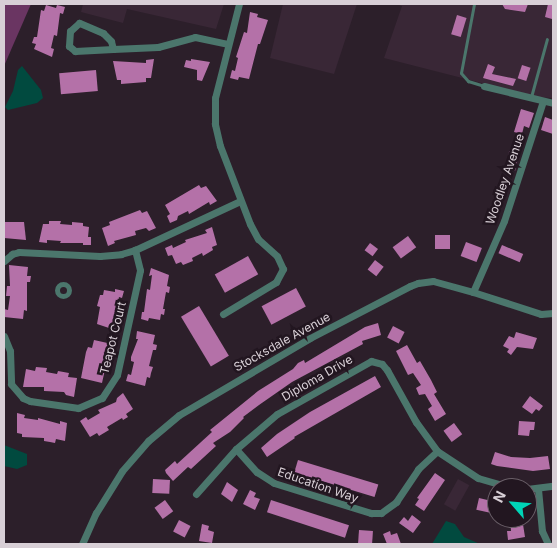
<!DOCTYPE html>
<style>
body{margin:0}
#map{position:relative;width:557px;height:548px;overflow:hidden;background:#2c1f2a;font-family:Inter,sans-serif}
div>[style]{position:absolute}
.built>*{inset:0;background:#392736;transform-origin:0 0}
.green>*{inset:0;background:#6a3562}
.water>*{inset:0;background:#014a3f}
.building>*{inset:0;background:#b471a8;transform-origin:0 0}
.service>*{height:3px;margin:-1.5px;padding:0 1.5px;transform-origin:1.5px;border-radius:1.5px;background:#4b766c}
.pedestrian>*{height:5px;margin:-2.5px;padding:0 2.5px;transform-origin:2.5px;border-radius:2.5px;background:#4b766c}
.pedestrian>.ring{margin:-2.5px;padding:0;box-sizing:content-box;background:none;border:5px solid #4b766c;border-radius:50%}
.minor>*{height:7px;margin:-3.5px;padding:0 3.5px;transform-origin:3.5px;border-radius:3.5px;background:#4b766c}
span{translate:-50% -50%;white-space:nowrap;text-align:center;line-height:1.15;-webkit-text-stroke:5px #221620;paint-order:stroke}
.street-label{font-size:12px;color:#d8cfd6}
.frame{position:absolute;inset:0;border:5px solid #d8cfd6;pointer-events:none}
.north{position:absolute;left:487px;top:478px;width:50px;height:50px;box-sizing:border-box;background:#221620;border:1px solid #6b6069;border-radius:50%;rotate:297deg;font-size:14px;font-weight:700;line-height:20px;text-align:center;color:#d8cfd6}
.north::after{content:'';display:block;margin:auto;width:18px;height:22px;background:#00d5b7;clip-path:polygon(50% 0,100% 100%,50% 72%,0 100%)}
</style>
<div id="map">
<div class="built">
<i style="clip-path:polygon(83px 4px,224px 4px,216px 29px,127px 9px,123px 23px,81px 12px)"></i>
<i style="clip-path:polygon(283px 4px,357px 4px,334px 74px,270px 58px)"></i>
<i style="clip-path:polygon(396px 4px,553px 4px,553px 98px,536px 97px,384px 58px,402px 6px)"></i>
<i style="left:458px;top:479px;width:13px;height:29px;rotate:29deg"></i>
</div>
<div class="green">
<i style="clip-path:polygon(4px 4px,31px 4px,4px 66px)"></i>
</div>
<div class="water">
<i style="clip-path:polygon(22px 66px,41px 90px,43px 98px,37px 103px,8px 110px,5px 107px,13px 91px,18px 70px)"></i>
<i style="clip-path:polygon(4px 445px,27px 454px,27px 465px,17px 469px,4px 466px)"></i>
<i style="clip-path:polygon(446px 521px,455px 524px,464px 537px,480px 544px,432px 544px)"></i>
</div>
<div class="building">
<i style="clip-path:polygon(502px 4px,528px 4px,525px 12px,505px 9px)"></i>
<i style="clip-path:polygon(548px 4px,553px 4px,552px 19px,545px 17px)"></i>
<i style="clip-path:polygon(46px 5px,56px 8px,57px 5px,65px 7px,63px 14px,60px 13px,57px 36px,54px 35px,51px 48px,54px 49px,52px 57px,34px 49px,36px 44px,32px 43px,34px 37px,37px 37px,41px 10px,44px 11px)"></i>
<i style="clip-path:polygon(250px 12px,258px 14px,257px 17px,268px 20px,260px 44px,258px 44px,249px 79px,239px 77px,238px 80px,230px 78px,232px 70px,235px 71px,238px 58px,236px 57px,244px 32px,247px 33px)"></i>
<i style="left:457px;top:15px;width:10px;height:20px;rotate:17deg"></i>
<i style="clip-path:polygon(154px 59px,151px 78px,146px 78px,146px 82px,121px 84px,121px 80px,117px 80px,113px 61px,146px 63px,146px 60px)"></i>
<i style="clip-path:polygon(191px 59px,210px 62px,202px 81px,197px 80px,197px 70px,184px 67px,186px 60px,191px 61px)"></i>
<i style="clip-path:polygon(488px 64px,495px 67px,492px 74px,516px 79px,513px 86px,483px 78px)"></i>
<i style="left:522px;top:65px;width:9px;height:14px;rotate:18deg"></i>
<i style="left:96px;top:70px;width:21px;height:37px;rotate:85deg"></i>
<i style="clip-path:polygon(521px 109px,534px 113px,529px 128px,524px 126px,522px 134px,514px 132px)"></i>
<i style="clip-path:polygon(545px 117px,553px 120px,553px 134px,541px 130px)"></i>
<i style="clip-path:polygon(509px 151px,519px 154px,515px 171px,508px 166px)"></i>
<i style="clip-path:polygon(199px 185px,201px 188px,206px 186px,217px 201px,210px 205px,209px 202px,189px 214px,188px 211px,178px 216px,177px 220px,170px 223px,167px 216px,170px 214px,165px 205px)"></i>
<i style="clip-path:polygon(140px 210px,142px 213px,147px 211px,156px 228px,149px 231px,146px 228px,135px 231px,136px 235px,114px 241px,115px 243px,108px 246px,102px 228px,110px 225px,109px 222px)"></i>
<i style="clip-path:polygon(49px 221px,61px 221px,60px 224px,72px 225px,72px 222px,83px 223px,83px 226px,89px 227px,88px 237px,91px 237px,91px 245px,83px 245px,83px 243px,60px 243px,61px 241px,47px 240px,47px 243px,39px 242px,43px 224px,49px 224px)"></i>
<i style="clip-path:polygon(4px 222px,24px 222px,26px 240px,4px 238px)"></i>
<i style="clip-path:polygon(212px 227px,217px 245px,212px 247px,213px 250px,203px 256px,202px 253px,192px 258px,193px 261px,183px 265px,181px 262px,176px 264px,172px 255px,168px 256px,165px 248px,172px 245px,173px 248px,186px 242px,185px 240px,207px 233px,205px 230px)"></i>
<i style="left:435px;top:235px;width:15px;height:14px"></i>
<i style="left:408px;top:236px;width:14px;height:19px;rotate:54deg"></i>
<i style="left:466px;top:242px;width:17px;height:15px;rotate:21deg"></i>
<i style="left:370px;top:243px;width:10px;height:9px;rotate:37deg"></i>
<i style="left:502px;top:245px;width:23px;height:9px;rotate:23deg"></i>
<i style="left:248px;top:256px;width:21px;height:38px;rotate:61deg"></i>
<i style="left:375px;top:260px;width:11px;height:12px;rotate:38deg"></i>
<i style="clip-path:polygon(9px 265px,28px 267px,27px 276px,31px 276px,30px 282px,27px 282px,27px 311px,24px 310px,23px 319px,4px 317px,4px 309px,8px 310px,10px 296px,6px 296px,7px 286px,10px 286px)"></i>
<i style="clip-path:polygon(151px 268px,169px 275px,167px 286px,170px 287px,169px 293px,166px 292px,163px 309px,165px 309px,164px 315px,161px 314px,160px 320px,149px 318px,148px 321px,141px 319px,142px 312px,144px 312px,147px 289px,150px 290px,152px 275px,149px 276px)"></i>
<i style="left:296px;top:288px;width:21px;height:39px;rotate:62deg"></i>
<i style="clip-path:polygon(115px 289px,124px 291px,122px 298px,119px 297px,116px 311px,119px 312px,115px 330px,97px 324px,100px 307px,97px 306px,100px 295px,103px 295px,104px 290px,115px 292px)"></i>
<i style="left:199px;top:306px;width:58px;height:21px;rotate:59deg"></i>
<i style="clip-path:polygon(378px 323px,381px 335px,362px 341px,363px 344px,292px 382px,259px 405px,243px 417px,244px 418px,230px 432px,213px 443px,216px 446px,191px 469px,188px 467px,173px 481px,166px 473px,165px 470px,175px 461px,177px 464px,212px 432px,210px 430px,258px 391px,293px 369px,298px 363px,304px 360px,305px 363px,365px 327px)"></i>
<i style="left:393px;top:326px;width:13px;height:13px;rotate:27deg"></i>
<i style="clip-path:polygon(137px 331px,155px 335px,153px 344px,157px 345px,156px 350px,153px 350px,149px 366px,153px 367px,151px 373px,150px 378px,147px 377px,145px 386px,126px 381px,128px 374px,131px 375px,134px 362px,131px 361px,131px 357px,138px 339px,136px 339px)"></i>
<i style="clip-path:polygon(516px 332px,537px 338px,533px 349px,517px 347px,511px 355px,507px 352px,509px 349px,503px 346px,509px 336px,514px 338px)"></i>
<i style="clip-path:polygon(94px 340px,112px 344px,110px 351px,107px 351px,104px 364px,106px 365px,102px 383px,81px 378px,86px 352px,88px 347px,92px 348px)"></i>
<i style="clip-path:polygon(407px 345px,417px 363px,420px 361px,431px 380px,437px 392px,434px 394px,446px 414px,435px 421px,428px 409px,432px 406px,425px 394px,419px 395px,416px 388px,421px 385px,413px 373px,408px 375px,396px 351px)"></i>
<i style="clip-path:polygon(36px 367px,47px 368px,46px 372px,57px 374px,58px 371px,69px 373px,68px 377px,77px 378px,74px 397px,66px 395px,64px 392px,44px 391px,44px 387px,23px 387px,26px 369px,35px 371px)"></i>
<i style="clip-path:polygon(375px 376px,381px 387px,294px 437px,295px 438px,267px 457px,261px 448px,277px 434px,310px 412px)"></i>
<i style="clip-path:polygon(123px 393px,133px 409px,126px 414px,128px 417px,123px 420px,122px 418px,107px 427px,109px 430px,99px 436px,97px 433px,90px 437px,80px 421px,86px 417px,88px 420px,100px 413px,98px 410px,116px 402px,117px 398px)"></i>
<i style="clip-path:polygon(530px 396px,543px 406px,539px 411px,536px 409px,532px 414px,522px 407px)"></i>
<i style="clip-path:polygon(17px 413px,25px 415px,24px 418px,38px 420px,38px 418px,60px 424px,60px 421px,67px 423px,65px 441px,56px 439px,55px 443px,50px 442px,44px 441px,44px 438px,22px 437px,22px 434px,17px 433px)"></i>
<i style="clip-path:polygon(519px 421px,535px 422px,534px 430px,530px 430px,529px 436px,518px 435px)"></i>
<i style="left:454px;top:423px;width:14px;height:13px;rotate:54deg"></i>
<i style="clip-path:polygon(495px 452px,511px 457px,530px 458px,548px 456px,550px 469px,533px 471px,497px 466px,491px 464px)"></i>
<i style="left:298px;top:460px;width:84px;height:13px;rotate:17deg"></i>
<i style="clip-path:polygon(435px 473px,445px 480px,424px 511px,415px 505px,419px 499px,417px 498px)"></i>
<i style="left:153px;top:479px;width:17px;height:14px;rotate:3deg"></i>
<i style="clip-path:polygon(227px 482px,238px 490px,232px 502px,221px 494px)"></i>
<i style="clip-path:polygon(250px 490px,256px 493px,254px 497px,260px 499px,255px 510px,243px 504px)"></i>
<i style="left:479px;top:498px;width:13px;height:12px;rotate:13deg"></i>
<i style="left:165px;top:500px;width:14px;height:13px;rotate:54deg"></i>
<i style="left:271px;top:500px;width:82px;height:13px;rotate:18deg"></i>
<i style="clip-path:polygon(412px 515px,421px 522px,413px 533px,399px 523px,404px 517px,408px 521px)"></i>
<i style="clip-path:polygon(510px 518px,522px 518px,525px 537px,508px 540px,507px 531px,511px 531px)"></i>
<i style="left:179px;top:520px;width:13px;height:13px;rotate:27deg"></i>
<i style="clip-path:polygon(202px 524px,209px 526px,208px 530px,214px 532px,212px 543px,199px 541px)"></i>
<i style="left:359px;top:530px;width:14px;height:13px;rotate:4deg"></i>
<i style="clip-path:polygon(390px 531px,391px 535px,397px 533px,401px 544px,387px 544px,383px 534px)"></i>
</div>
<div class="service">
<i style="left:474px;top:4px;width:70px;rotate:100.7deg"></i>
<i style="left:461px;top:73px;width:11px;rotate:49deg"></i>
<i style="left:468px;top:81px;width:17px;rotate:17deg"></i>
<i style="left:531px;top:97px;width:60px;rotate:-74.6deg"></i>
</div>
<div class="pedestrian">
<i class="ring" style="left:57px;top:284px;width:7px;height:7px"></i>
</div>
<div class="minor">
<i style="left:113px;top:49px;width:8px;rotate:-104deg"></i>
<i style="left:111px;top:41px;width:11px;rotate:-135deg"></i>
<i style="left:103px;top:33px;width:26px;rotate:-157deg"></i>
<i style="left:79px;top:23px;width:12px;rotate:138deg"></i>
<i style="left:70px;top:31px;width:15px;rotate:94deg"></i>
<i style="left:69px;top:46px;width:8px;rotate:40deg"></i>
<i style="left:75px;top:51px;width:38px;rotate:-3deg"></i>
<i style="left:113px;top:49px;width:45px;rotate:-2.5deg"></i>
<i style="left:158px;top:47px;width:38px;rotate:-15deg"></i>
<i style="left:195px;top:37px;width:33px;rotate:12deg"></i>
<i style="left:484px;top:86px;width:71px;rotate:13.8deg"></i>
<i style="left:4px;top:261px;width:11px;rotate:-41deg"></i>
<i style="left:12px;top:254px;width:7px;rotate:-16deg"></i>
<i style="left:19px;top:252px;width:81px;rotate:2.8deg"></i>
<i style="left:100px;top:256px;width:21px;rotate:-5deg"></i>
<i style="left:121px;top:254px;width:15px;rotate:-16deg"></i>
<i style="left:135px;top:250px;width:116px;rotate:-25deg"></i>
<i style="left:473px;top:292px;width:77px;rotate:-66.4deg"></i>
<i style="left:504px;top:221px;width:126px;rotate:-72deg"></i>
<i style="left:223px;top:314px;width:62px;rotate:-31.1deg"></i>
<i style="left:276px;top:282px;width:15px;rotate:-62deg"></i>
<i style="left:283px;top:269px;width:14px;rotate:-115deg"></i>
<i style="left:277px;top:256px;width:25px;rotate:-138deg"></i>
<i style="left:258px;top:239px;width:17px;rotate:-118deg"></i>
<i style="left:250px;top:224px;width:84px;rotate:-111deg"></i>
<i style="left:220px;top:146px;width:23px;rotate:-103deg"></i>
<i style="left:215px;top:124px;width:26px;rotate:-90deg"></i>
<i style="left:215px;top:98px;width:97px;rotate:-75.7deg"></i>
<i style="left:4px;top:336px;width:16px;rotate:68deg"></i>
<i style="left:10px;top:351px;width:33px;rotate:88deg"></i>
<i style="left:11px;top:384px;width:18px;rotate:49deg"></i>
<i style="left:23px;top:398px;width:8px;rotate:23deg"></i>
<i style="left:30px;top:401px;width:49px;rotate:8.3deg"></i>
<i style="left:78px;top:408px;width:26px;rotate:-23deg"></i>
<i style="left:102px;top:398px;width:27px;rotate:-57deg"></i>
<i style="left:117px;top:375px;width:107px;rotate:-77.6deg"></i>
<i style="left:140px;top:270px;width:21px;rotate:-104deg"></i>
<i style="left:236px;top:449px;width:31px;rotate:48deg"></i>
<i style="left:257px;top:472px;width:20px;rotate:33deg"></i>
<i style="left:274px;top:483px;width:102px;rotate:17.2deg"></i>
<i style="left:371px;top:513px;width:10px"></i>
<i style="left:381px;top:513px;width:19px;rotate:-36deg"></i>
<i style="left:396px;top:502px;width:40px;rotate:-56deg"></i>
<i style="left:418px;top:469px;width:26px;rotate:-43deg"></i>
<i style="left:527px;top:489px;width:26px;rotate:-7deg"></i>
<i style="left:538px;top:489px;width:42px;rotate:84.6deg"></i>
<i style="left:542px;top:531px;width:14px;rotate:65deg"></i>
<i style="left:196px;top:494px;width:60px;rotate:-48.4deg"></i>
<i style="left:236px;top:449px;width:54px;rotate:-40.5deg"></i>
<i style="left:277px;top:414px;width:108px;rotate:-29.4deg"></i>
<i style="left:371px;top:361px;width:11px;rotate:15deg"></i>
<i style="left:382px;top:364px;width:8px;rotate:50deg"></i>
<i style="left:387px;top:370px;width:60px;rotate:60.9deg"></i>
<i style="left:416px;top:422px;width:36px;rotate:54deg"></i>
<i style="left:437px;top:451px;width:49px;rotate:33.4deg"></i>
<i style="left:478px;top:478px;width:37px;rotate:16deg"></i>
<i style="left:82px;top:544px;width:34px;rotate:-66deg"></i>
<i style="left:96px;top:513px;width:49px;rotate:-58.2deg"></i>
<i style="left:122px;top:471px;width:40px;rotate:-49deg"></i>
<i style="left:148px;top:441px;width:40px;rotate:-40deg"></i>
<i style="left:179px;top:415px;width:152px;rotate:-30.4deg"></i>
<i style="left:310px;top:338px;width:113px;rotate:-27.5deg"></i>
<i style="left:410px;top:286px;width:9px;rotate:-21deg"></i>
<i style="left:418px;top:283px;width:15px;rotate:-8deg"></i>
<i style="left:433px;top:281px;width:41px;rotate:15.4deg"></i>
<i style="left:473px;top:292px;width:71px;rotate:17.9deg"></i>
<i style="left:541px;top:314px;width:12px;rotate:-5deg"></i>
</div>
<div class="street-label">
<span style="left:505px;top:179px;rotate:-71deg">Woodley Avenue</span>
<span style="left:113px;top:338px;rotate:-76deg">Teapot Court</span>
<span style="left:282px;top:342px;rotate:-29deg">Stocksdale Avenue</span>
<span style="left:317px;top:378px;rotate:-30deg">Diploma Drive</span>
<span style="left:318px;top:485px;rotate:19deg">Education Way</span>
</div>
<div class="frame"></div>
<div class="north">N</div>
</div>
